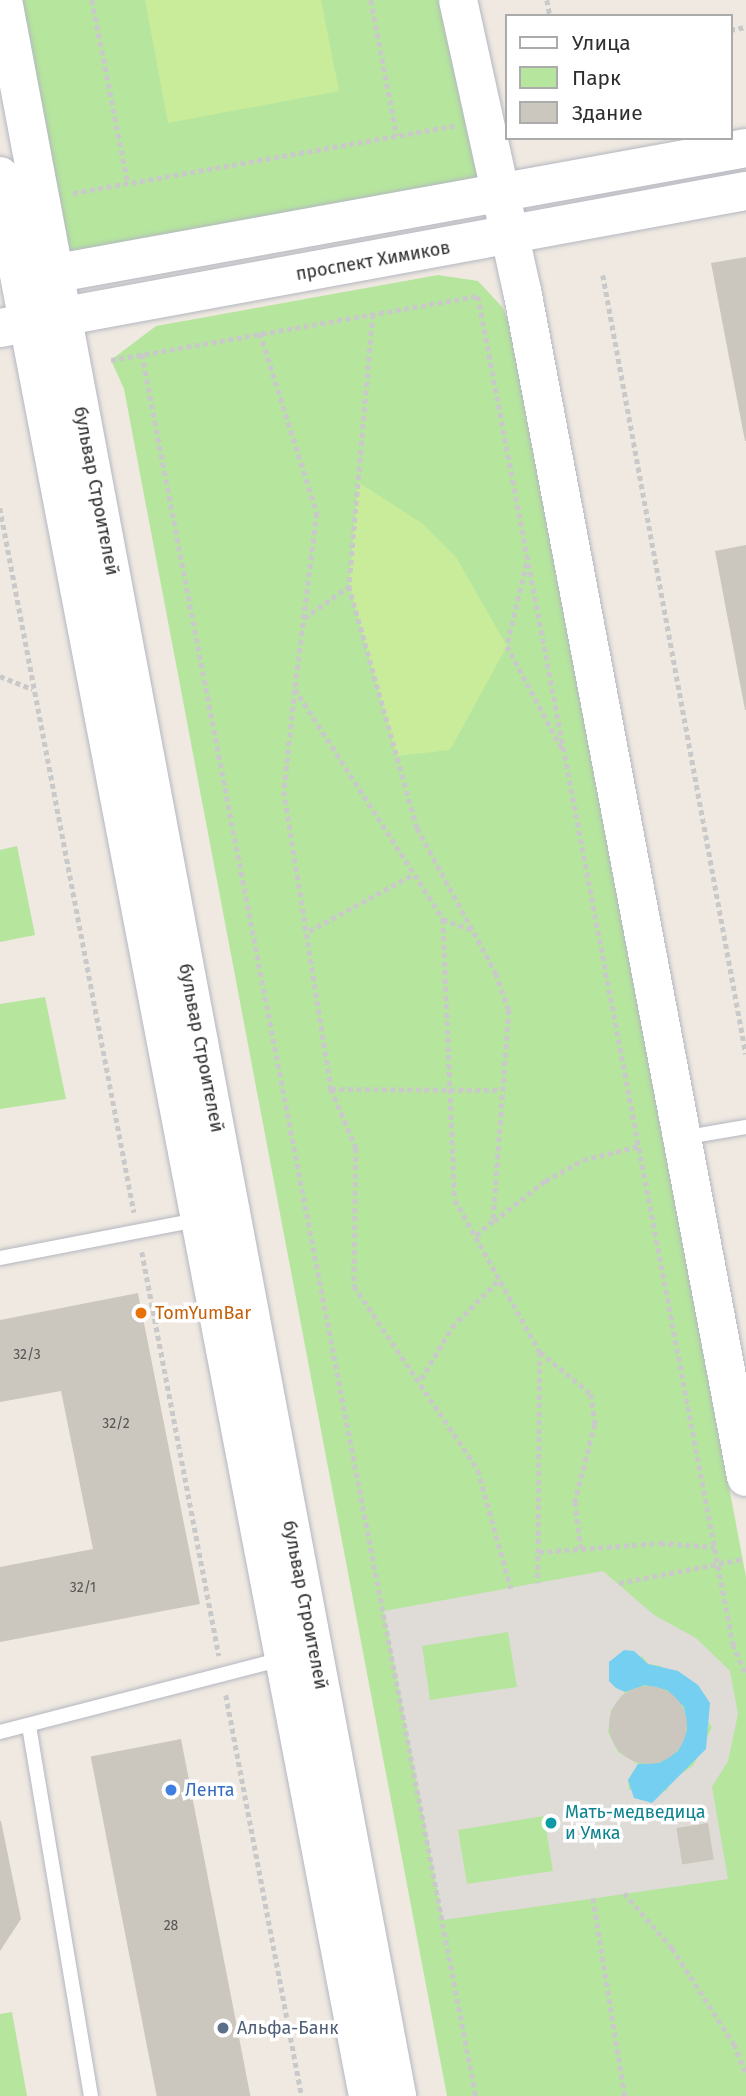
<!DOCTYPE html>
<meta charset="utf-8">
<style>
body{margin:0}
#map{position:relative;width:746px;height:2096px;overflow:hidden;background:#efe9e1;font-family:"Fira Sans",sans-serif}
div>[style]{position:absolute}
.green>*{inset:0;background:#b6e59e}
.pitch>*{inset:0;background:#c9ec9a}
.plaza>*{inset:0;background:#dfdcd8}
.water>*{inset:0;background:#75cff0}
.building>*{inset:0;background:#cbc7bf;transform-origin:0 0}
.round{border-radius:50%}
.path>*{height:4.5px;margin-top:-2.25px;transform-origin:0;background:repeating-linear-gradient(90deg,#c9c9c9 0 5px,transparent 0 8.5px)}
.roads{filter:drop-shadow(0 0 2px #b4b7c1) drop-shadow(0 0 2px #b4b7c1)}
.lane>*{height:14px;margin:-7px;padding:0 7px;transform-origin:7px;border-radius:7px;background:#fff}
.secondary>*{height:38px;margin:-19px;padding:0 19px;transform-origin:19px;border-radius:19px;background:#fff}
.dots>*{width:19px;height:19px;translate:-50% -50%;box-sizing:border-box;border:4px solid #fff;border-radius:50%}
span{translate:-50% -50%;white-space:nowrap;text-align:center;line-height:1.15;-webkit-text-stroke:7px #fff;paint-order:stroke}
.number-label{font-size:14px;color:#555452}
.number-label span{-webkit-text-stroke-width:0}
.street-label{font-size:18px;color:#2e2e2e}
.food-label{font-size:18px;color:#c56008}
.left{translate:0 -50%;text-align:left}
.shop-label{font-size:18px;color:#366cbe}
.culture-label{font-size:18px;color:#0d838f}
.service-label{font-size:18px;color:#4e5e75}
.legend{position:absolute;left:505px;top:14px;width:228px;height:126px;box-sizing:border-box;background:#fff;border:2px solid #ababab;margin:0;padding:9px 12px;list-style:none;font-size:21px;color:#2e2e2e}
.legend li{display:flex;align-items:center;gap:14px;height:35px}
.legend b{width:35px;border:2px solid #ababab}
</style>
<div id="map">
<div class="green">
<i style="clip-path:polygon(3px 0,458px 0,502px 193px,55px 274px)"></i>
<i style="clip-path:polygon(438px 275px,478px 281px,503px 308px,511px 329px,746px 1577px,746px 2096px,447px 2096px,124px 389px,111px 360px,156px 326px)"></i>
<i style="clip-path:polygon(17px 846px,35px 935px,0 942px,0 850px)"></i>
<i style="clip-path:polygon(45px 997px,66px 1099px,0 1109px,0 1004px)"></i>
<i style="clip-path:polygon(12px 2012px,27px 2096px,0 2096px,0 2014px)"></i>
</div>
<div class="pitch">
<i style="clip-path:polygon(145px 0,321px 0,339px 91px,168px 123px)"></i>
<i style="clip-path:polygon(358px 482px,423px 524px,456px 557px,507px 646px,450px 750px,397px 756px,349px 586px)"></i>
</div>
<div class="plaza">
<i style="clip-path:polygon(evenodd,603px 1571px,654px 1615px,696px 1638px,730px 1671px,738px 1714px,728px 1761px,712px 1787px,728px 1879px,443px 1920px,384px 1611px,603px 1571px,508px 1632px,517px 1687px,430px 1700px,422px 1646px,508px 1632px,603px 1571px,642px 1656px,648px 1664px,661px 1666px,712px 1727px,693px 1766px,668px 1782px,667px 1791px,629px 1790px,628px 1780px,638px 1764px,618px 1752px,608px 1732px,611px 1710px,625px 1692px,609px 1681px,642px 1656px,603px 1571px,544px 1816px,553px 1871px,467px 1884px,458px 1830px,544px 1816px)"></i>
</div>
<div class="water">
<i style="clip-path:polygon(624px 1650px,634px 1651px,648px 1664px,678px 1671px,698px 1685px,710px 1703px,706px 1749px,652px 1803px,634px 1798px,628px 1780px,638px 1764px,659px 1763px,678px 1751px,687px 1730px,684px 1707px,667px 1690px,645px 1685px,625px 1692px,616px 1688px,609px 1681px,609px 1662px)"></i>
</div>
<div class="building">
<i style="clip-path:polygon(746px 257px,746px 441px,745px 441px,711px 263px)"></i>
<i style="clip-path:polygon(746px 545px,746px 710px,745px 710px,715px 551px)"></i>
<i style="clip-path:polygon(138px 1293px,200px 1604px,0 1642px,0 1567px,93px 1549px,61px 1391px,0 1402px,0 1320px)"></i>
<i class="round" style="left:609px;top:1686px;width:78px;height:78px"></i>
<i style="left:181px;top:1739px;width:364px;height:92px;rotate:79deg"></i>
<i style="clip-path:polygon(1px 1821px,21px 1919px,0 1951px,0 1821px)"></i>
<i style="left:708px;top:1823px;width:37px;height:32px;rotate:81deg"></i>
</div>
<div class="path">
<i style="left:92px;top:0;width:187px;rotate:78.9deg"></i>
<i style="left:371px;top:0;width:138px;rotate:79.2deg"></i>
<i style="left:547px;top:0;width:16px;rotate:79deg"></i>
<i style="left:730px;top:30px;width:16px;rotate:-11deg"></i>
<i style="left:73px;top:193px;width:387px;rotate:-10deg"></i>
<i style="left:603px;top:275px;width:792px;rotate:79.6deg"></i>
<i style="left:373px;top:314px;width:273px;rotate:95deg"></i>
<i style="left:349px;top:586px;width:251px;rotate:74.3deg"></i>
<i style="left:417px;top:828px;width:165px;rotate:61.4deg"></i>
<i style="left:496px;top:973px;width:39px;rotate:71deg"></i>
<i style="left:509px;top:1010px;width:212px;rotate:94.3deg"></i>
<i style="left:493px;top:1221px;width:24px;rotate:138deg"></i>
<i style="left:260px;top:333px;width:189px;rotate:72.4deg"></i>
<i style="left:317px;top:513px;width:177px;rotate:97.1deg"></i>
<i style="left:295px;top:689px;width:274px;rotate:57.2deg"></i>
<i style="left:443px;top:919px;width:281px;rotate:87.6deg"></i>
<i style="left:455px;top:1200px;width:174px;rotate:60.8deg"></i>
<i style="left:540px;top:1352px;width:231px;rotate:90.5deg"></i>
<i style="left:142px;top:354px;width:1774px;rotate:79.15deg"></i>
<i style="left:111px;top:360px;width:373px;rotate:-9.9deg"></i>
<i style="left:478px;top:296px;width:1372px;rotate:79.29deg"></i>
<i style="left:733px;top:1644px;width:34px;rotate:67deg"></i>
<i style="left:0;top:508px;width:717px;rotate:79.22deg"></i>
<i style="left:527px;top:563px;width:85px;rotate:103.5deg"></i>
<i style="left:507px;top:646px;width:119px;rotate:61.9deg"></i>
<i style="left:304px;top:618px;width:55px;rotate:-35.4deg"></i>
<i style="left:0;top:676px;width:35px;rotate:22deg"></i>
<i style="left:295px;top:690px;width:102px;rotate:96.2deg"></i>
<i style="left:284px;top:791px;width:302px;rotate:81deg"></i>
<i style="left:331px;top:1089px;width:64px;rotate:67deg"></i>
<i style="left:356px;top:1148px;width:138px;rotate:90.8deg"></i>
<i style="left:354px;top:1286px;width:222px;rotate:56deg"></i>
<i style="left:478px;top:1470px;width:123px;rotate:74.4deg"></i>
<i style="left:443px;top:919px;width:30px;rotate:21deg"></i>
<i style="left:309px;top:931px;width:119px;rotate:-28.5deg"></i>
<i style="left:331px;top:1089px;width:170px;rotate:0.3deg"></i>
<i style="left:494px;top:1221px;width:65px;rotate:-38.1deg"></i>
<i style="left:545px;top:1181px;width:43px;rotate:-28.9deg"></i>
<i style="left:583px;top:1160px;width:58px;rotate:-14deg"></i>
<i style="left:142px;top:1252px;width:411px;rotate:79.2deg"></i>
<i style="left:540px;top:1352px;width:66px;rotate:39.5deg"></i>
<i style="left:591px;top:1394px;width:30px;rotate:82deg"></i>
<i style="left:595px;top:1424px;width:81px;rotate:104.4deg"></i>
<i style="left:575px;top:1502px;width:46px;rotate:82.6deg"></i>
<i style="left:421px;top:1379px;width:61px;rotate:-59.2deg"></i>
<i style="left:452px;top:1327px;width:66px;rotate:-45deg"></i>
<i style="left:539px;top:1552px;width:121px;rotate:-4.3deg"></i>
<i style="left:660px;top:1543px;width:55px;rotate:4.2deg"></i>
<i style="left:619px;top:1583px;width:126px;rotate:-11deg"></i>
<i style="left:226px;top:1695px;width:408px;rotate:79.3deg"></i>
<i style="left:624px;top:1893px;width:73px;rotate:48.9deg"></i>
<i style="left:672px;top:1948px;width:114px;rotate:57.1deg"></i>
<i style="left:734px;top:2044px;width:32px;rotate:68deg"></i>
<i style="left:593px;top:1898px;width:201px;rotate:80.8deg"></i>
</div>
<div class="roads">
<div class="lane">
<i style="left:682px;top:1138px;width:65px;rotate:-9.8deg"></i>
<i style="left:0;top:1258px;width:202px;rotate:-10.9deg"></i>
<i style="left:29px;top:1726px;width:375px;rotate:80.5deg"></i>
<i style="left:0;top:1732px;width:292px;rotate:-14.5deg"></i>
</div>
<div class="secondary">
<i style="left:3px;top:0;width:2133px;rotate:79.35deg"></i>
<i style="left:458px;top:0;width:297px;rotate:77.6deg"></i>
<i style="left:522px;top:290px;width:1208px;rotate:79.31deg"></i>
<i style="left:0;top:176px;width:1955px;rotate:79.15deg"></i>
<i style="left:30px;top:278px;width:728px;rotate:-10.29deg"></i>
<i style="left:0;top:328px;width:758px;rotate:-10.41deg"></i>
</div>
</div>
<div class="dots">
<i style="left:141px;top:1313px;background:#e8710a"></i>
<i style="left:171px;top:1790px;background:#3f7fe0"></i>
<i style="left:551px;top:1823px;background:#0f9aa8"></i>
<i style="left:223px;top:2028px;background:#5c6f8a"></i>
</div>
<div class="number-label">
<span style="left:27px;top:1355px">32/3</span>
<span style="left:116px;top:1424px">32/2</span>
<span style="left:83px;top:1588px">32/1</span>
<span style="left:171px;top:1926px">28</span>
</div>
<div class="street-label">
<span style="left:373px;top:261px;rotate:-10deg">проспект Химиков</span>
<span style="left:96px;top:491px;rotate:79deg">бульвар Строителей</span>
<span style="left:201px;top:1048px;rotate:79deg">бульвар Строителей</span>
<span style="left:305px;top:1605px;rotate:79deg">бульвар Строителей</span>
</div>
<div class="food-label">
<span class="left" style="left:155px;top:1313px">TomYumBar</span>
</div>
<div class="shop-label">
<span class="left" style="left:185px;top:1790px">Лента</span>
</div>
<div class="culture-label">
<span class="left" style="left:565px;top:1823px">Мать-медведица<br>и Умка</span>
</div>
<div class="service-label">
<span class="left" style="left:237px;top:2028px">Альфа-Банк</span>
</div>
<ul class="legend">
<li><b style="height:9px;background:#fff"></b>Улица</li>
<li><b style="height:19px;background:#b6e59e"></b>Парк</li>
<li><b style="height:19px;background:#cbc7bf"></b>Здание</li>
</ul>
</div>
